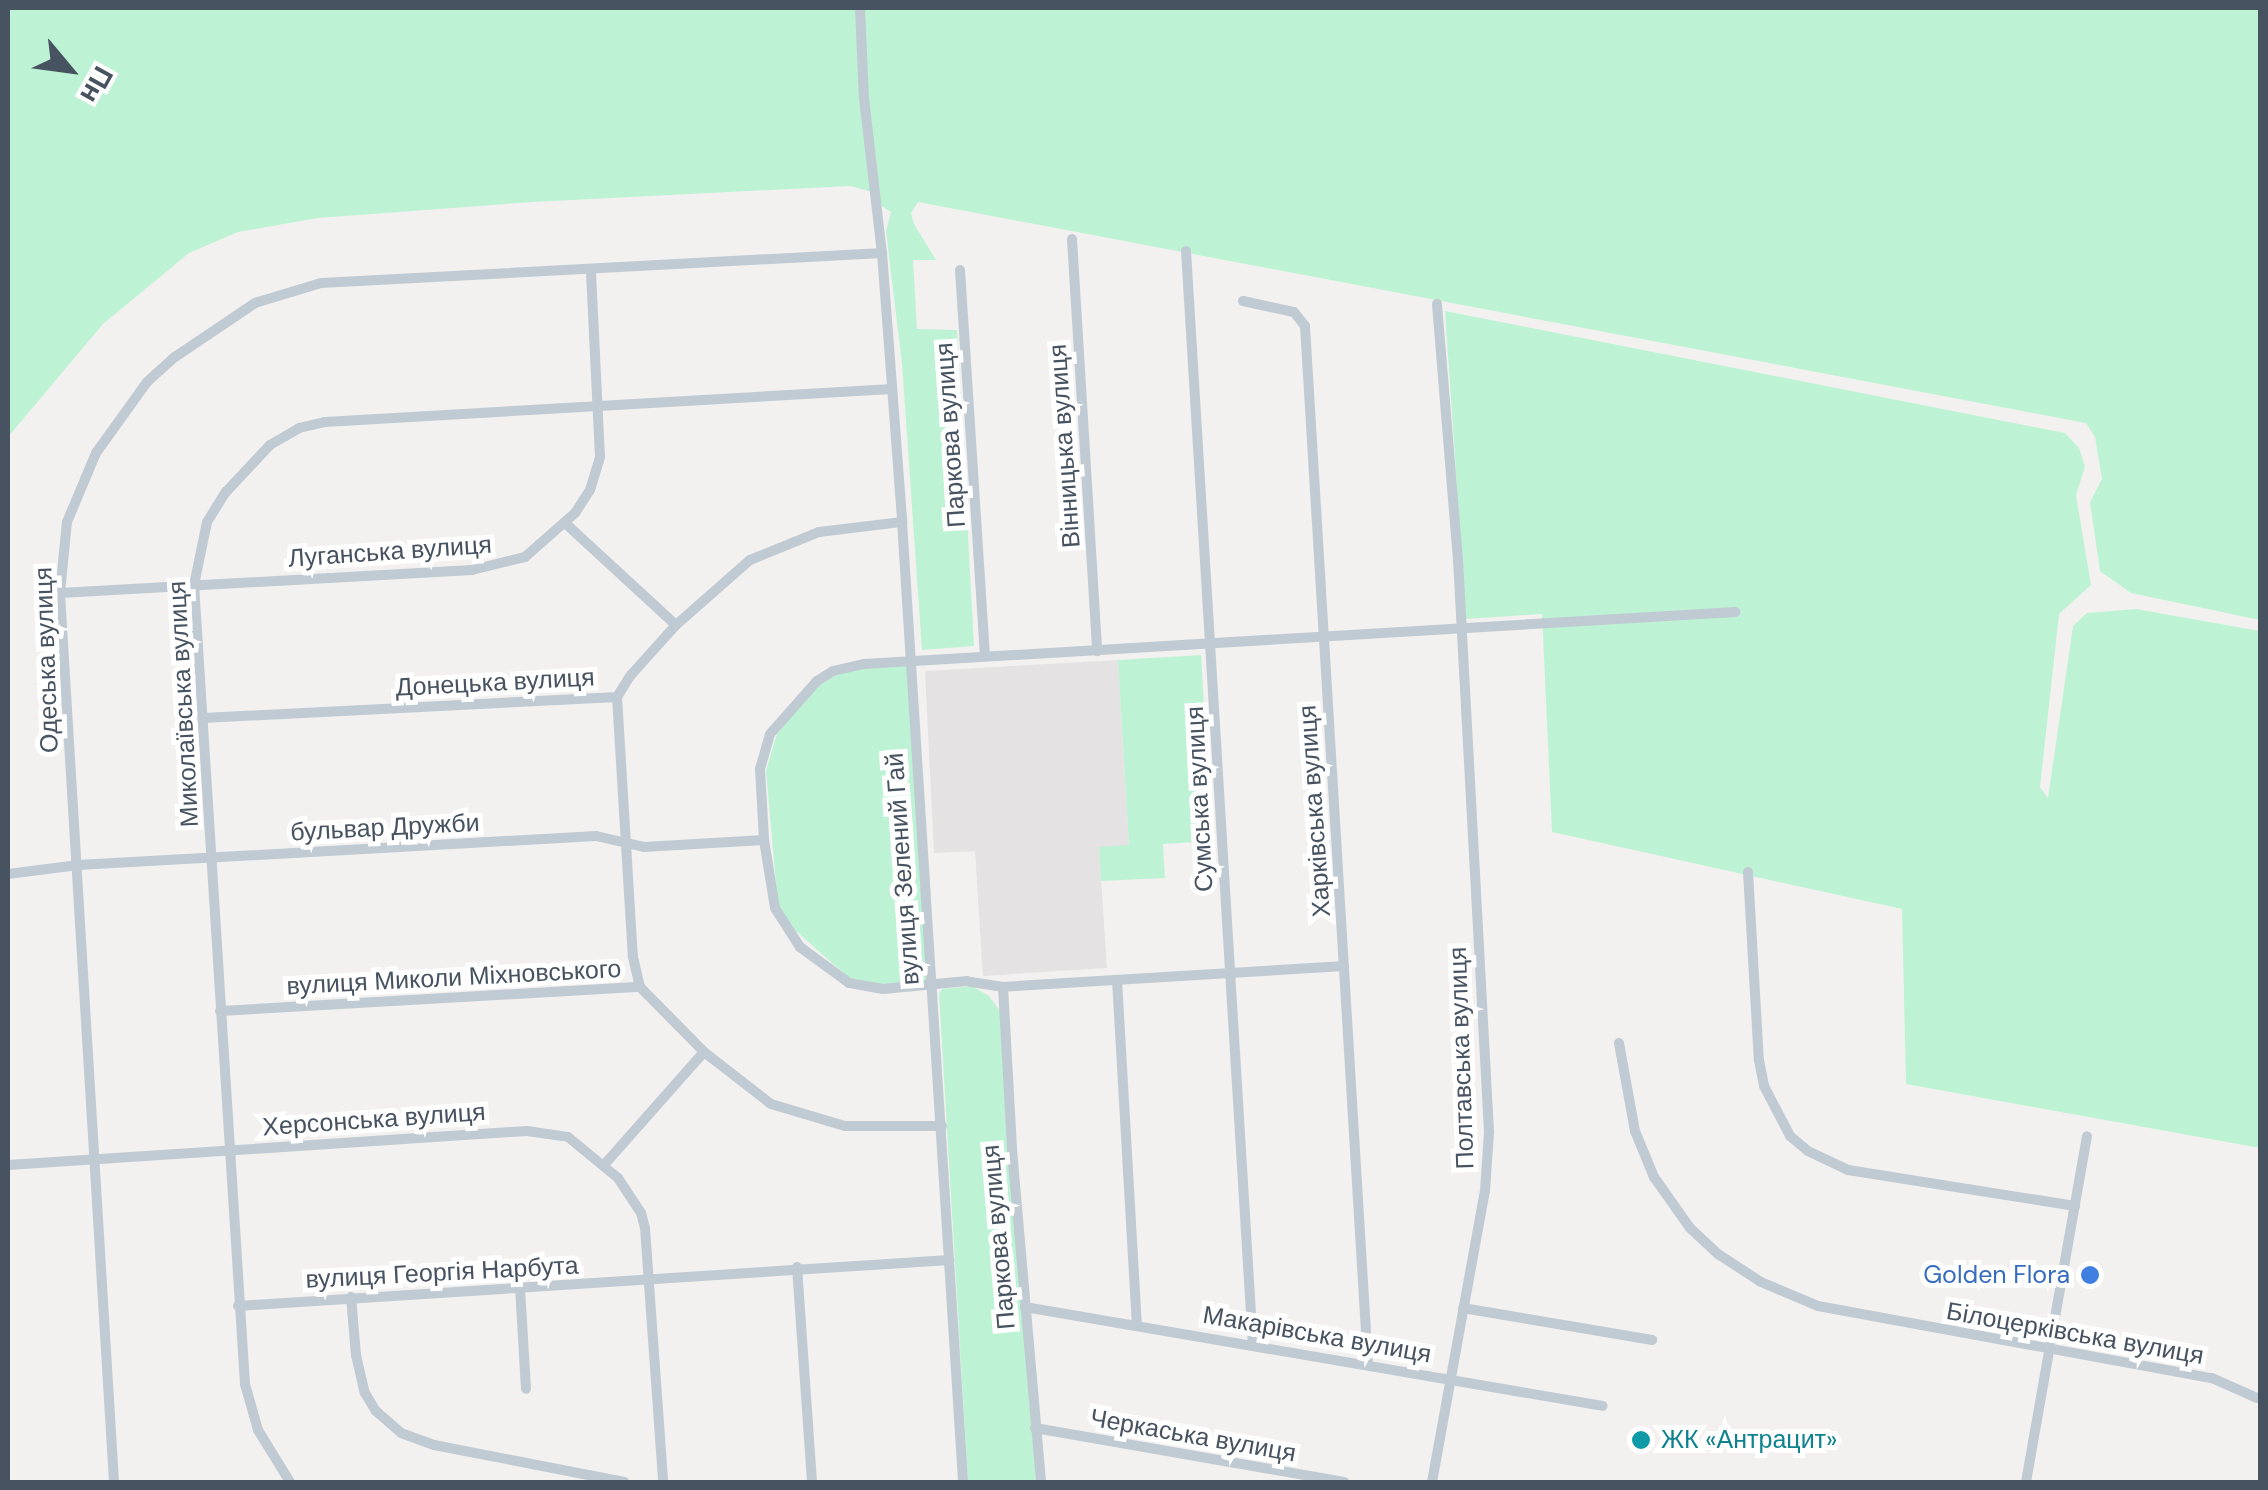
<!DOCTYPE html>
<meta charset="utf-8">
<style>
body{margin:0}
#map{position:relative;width:2268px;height:1490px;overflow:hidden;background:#f3f1f0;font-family:"DM Sans",sans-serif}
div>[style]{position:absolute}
.education>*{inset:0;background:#e4e2e2}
.green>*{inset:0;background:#bdf3d4}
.minor>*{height:10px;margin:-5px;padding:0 5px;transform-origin:5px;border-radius:5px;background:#c0cad3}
.dots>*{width:28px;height:28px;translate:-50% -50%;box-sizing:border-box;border:5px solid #fff;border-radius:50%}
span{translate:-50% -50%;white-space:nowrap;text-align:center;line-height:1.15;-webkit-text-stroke:10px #fff;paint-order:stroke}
.street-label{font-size:25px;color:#475360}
.shop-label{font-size:25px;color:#366cbe}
.right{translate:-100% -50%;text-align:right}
.culture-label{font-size:25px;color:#0d838f}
.left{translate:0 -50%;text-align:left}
.frame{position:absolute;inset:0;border:10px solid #475360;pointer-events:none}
.north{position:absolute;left:20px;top:20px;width:100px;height:100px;-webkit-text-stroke:8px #fff;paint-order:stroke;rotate:119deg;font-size:28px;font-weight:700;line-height:40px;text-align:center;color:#475360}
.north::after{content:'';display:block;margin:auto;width:35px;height:45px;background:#475360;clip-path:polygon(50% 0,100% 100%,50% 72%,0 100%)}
</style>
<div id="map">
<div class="education">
<i style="clip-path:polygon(1118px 660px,1129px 846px,1099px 848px,1107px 968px,983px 976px,975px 851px,934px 853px,925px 671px)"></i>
</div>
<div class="green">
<i style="clip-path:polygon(8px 8px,2260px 8px,2260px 620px,2131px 593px,2100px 571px,2090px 502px,2102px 479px,2095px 437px,2086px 423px,918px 202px,911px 213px,914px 224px,936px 260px,913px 260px,917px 329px,957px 330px,974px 646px,922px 650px,902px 364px,886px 231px,891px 212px,880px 205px,879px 194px,850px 186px,533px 202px,318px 218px,238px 232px,189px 253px,103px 324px,8px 437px)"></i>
<i style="clip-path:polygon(1445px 311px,2065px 433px,2079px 448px,2085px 467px,2076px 495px,2091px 585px,2059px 614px,2040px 787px,2048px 798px,2073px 626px,2087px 613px,2136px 609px,2260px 631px,2260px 1148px,1906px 1084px,1902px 909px,1552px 832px,1542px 614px,1466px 619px)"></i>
<i style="clip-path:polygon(1201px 655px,1212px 841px,1163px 844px,1165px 878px,1101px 881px,1099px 847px,1129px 845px,1118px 660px)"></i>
<i style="clip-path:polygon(910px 660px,931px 986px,883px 989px,851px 980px,785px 921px,778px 906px,766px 771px,778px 730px,821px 684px,842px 672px)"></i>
<i style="clip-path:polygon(972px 986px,989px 996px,1000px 1011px,1036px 1482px,968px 1482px,939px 994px,942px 989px)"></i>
</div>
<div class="minor">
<i style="left:860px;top:8px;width:90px;rotate:87.5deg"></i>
<i style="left:864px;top:98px;width:156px;rotate:83.4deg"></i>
<i style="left:882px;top:253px;width:270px;rotate:85.7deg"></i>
<i style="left:902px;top:522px;width:962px;rotate:86.36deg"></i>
<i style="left:1072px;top:239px;width:413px;rotate:86.5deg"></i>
<i style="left:1186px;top:251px;width:1096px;rotate:86.5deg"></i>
<i style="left:960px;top:270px;width:387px;rotate:86.3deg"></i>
<i style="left:1243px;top:301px;width:52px;rotate:12.2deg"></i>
<i style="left:1294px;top:312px;width:18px;rotate:52deg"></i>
<i style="left:1305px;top:326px;width:1040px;rotate:86.53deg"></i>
<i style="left:565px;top:523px;width:151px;rotate:42.6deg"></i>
<i style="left:60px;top:593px;width:413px;rotate:-3.2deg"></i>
<i style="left:472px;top:570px;width:55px;rotate:-13.8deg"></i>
<i style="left:525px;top:557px;width:67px;rotate:-41.3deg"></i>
<i style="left:575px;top:513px;width:27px;rotate:-57deg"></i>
<i style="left:590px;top:490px;width:34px;rotate:-73deg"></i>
<i style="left:600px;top:457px;width:187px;rotate:-92.8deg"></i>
<i style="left:617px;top:697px;width:260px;rotate:86.5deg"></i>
<i style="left:633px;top:957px;width:31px;rotate:77deg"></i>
<i style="left:203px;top:718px;width:415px;rotate:-2.9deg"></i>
<i style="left:617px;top:697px;width:26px;rotate:-58deg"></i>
<i style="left:631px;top:675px;width:67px;rotate:-48deg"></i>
<i style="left:676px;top:625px;width:98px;rotate:-41.3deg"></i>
<i style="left:750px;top:560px;width:74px;rotate:-22.1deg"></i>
<i style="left:819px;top:532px;width:84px;rotate:-6.9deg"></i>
<i style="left:1748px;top:872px;width:188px;rotate:86.7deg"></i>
<i style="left:1759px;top:1060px;width:26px;rotate:79deg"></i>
<i style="left:1764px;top:1086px;width:56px;rotate:62.5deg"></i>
<i style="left:1790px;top:1136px;width:23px;rotate:40deg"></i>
<i style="left:1808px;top:1151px;width:44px;rotate:25.4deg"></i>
<i style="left:1848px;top:1170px;width:230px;rotate:9deg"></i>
<i style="left:8px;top:874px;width:71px;rotate:-7.3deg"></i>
<i style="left:78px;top:865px;width:519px;rotate:-3.2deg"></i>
<i style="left:596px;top:836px;width:49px;rotate:12.9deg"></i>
<i style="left:644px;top:847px;width:120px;rotate:-3.3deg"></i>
<i style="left:1344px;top:966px;width:342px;rotate:176.5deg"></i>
<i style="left:1003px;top:987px;width:36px;rotate:-171deg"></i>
<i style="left:967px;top:981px;width:84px;rotate:174.6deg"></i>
<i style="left:883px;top:989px;width:35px;rotate:-170deg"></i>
<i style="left:849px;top:983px;width:61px;rotate:-143.7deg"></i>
<i style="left:800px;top:947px;width:46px;rotate:-122.7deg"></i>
<i style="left:775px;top:908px;width:69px;rotate:-99.2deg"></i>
<i style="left:764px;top:840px;width:71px;rotate:-93.2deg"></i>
<i style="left:760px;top:769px;width:36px;rotate:-74deg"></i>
<i style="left:770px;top:734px;width:71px;rotate:-48.4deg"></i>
<i style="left:817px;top:681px;width:19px;rotate:-32deg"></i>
<i style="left:833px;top:671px;width:32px;rotate:-13deg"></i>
<i style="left:864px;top:664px;width:873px;rotate:-3.42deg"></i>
<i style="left:1117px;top:980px;width:345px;rotate:86.7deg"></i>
<i style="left:1003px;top:987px;width:163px;rotate:86.8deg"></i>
<i style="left:1012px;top:1150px;width:333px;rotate:85deg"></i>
<i style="left:220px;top:1011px;width:421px;rotate:-3.3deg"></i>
<i style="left:640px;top:987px;width:91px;rotate:45.4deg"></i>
<i style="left:704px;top:1052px;width:85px;rotate:37.8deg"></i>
<i style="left:771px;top:1104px;width:77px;rotate:16.6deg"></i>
<i style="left:845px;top:1126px;width:97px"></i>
<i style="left:1619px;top:1043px;width:89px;rotate:79.7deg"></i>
<i style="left:1635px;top:1131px;width:50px;rotate:67.6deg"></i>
<i style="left:1654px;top:1177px;width:62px;rotate:54.8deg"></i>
<i style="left:1690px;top:1228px;width:38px;rotate:43deg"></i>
<i style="left:1718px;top:1254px;width:51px;rotate:33.1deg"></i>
<i style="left:1761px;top:1282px;width:62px;rotate:22.8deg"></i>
<i style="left:1818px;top:1306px;width:401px;rotate:10.4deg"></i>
<i style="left:2212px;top:1378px;width:49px;rotate:24deg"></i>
<i style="left:8px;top:1165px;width:520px;rotate:-3.75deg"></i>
<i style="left:527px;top:1131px;width:41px;rotate:8.3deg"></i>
<i style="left:568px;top:1137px;width:65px;rotate:39.4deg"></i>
<i style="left:618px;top:1178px;width:42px;rotate:56.7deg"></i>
<i style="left:641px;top:1213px;width:16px;rotate:75deg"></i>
<i style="left:645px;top:1228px;width:255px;rotate:85.9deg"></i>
<i style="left:604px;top:1165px;width:151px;rotate:-48.5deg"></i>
<i style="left:797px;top:1267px;width:216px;rotate:86deg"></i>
<i style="left:520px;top:1288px;width:101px;rotate:86.6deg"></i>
<i style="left:351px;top:1297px;width:58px;rotate:85.1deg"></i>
<i style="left:356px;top:1355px;width:39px;rotate:77deg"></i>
<i style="left:365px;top:1393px;width:21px;rotate:59deg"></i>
<i style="left:376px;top:1411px;width:33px;rotate:41deg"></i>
<i style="left:401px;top:1433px;width:35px;rotate:20deg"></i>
<i style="left:434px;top:1445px;width:194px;rotate:11deg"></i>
<i style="left:238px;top:1306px;width:713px;rotate:-3.7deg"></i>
<i style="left:1025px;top:1307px;width:586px;rotate:9.72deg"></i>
<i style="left:1463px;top:1308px;width:192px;rotate:9.6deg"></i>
<i style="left:1035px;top:1428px;width:314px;rotate:9.9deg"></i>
<i style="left:114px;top:1482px;width:891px;rotate:-93.48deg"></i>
<i style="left:60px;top:593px;width:71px;rotate:-84.4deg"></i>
<i style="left:67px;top:522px;width:75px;rotate:-67.2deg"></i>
<i style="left:96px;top:453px;width:87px;rotate:-54.3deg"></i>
<i style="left:147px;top:382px;width:38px;rotate:-42deg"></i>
<i style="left:175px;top:357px;width:97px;rotate:-34deg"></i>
<i style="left:255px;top:303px;width:69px;rotate:-16.9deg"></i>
<i style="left:321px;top:283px;width:562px;rotate:-3.06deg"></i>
<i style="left:290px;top:1482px;width:61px;rotate:-121.6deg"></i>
<i style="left:258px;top:1430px;width:48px;rotate:-105.8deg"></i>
<i style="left:245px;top:1384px;width:801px;rotate:-93.65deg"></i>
<i style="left:194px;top:585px;width:64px;rotate:-78.3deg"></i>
<i style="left:207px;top:522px;width:36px;rotate:-58deg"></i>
<i style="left:226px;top:492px;width:64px;rotate:-46.9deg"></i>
<i style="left:270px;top:445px;width:34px;rotate:-30deg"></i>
<i style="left:299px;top:428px;width:27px;rotate:-13deg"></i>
<i style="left:325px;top:422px;width:568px;rotate:-3.33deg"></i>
<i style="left:1432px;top:1482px;width:296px;rotate:-79.7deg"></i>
<i style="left:1485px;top:1191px;width:59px;rotate:-86.1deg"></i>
<i style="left:1489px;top:1132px;width:573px;rotate:-93.1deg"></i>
<i style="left:1458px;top:560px;width:257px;rotate:-94.7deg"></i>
<i style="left:2026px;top:1482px;width:351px;rotate:-80deg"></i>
</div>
<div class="dots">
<i style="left:2090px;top:1275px;background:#3f7fe0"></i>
<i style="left:1641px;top:1440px;background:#0f9aa8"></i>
</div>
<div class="street-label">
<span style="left:951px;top:435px;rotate:-94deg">Паркова вулиця</span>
<span style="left:1065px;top:446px;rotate:-94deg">Вінницька вулиця</span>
<span style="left:390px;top:552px;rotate:-4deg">Луганська вулиця</span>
<span style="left:47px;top:660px;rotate:-92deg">Одеська вулиця</span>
<span style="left:495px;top:683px;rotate:-3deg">Донецька вулиця</span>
<span style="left:184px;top:704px;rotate:-93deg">Миколаївська вулиця</span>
<span style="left:1200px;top:799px;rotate:-93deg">Сумська вулиця</span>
<span style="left:1315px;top:811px;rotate:-94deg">Харківська вулиця</span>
<span style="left:385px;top:828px;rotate:-3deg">бульвар Дружби</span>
<span style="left:903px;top:869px;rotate:-94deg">вулиця Зелений Гай</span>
<span style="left:454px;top:978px;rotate:-3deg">вулиця Миколи Міхновського</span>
<span style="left:1462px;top:1058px;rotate:-92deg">Полтавська вулиця</span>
<span style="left:374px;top:1120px;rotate:-4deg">Херсонська вулиця</span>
<span style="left:999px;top:1237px;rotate:-95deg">Паркова вулиця</span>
<span style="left:442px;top:1273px;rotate:-3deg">вулиця Георгія Нарбута</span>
<span style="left:2075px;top:1334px;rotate:10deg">Білоцерківська вулиця</span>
<span style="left:1317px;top:1335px;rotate:10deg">Макарівська вулиця</span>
<span style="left:1193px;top:1436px;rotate:10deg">Черкаська вулиця</span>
</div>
<div class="shop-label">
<span class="right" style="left:2070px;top:1275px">Golden Flora</span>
</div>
<div class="culture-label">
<span class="left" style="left:1661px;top:1440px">ЖК «Антрацит»</span>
</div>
<div class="frame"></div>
<div class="north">Пн</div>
</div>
